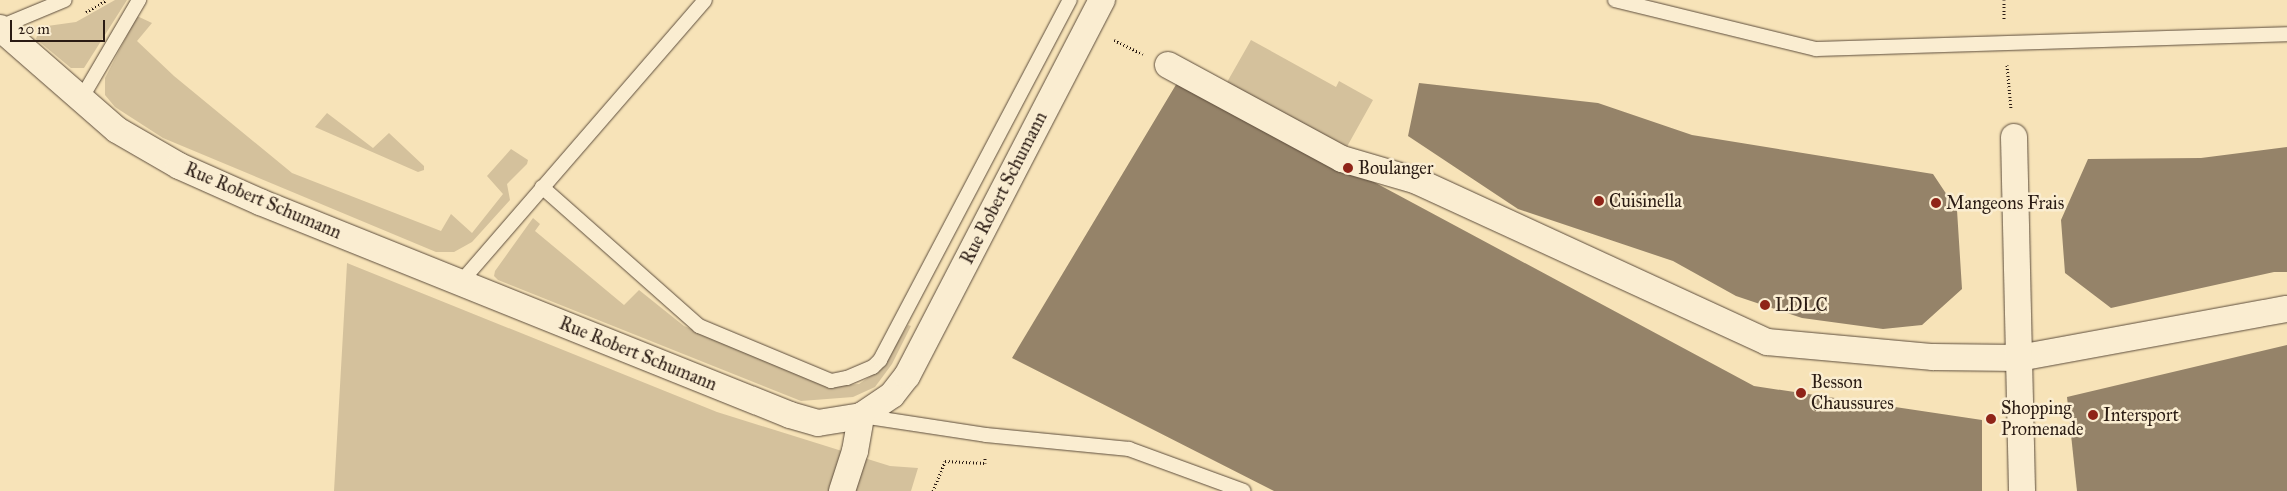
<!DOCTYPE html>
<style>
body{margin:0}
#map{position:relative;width:2287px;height:491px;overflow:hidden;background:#f7e3b8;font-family:"IM FELL Great Primer",serif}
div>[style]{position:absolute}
.green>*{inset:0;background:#d4c19c}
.building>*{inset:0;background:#958369}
.path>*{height:3px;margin-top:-1.5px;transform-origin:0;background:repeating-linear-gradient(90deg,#2a1b13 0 1px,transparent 0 3.5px)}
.roads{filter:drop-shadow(0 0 1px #5d4d3c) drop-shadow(0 0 1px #5d4d3c)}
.lane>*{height:14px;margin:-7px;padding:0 7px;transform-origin:7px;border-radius:7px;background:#faedd1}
.street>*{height:26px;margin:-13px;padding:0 13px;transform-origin:13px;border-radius:13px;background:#faedd1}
.dots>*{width:14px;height:14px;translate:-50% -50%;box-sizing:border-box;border:2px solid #faedd1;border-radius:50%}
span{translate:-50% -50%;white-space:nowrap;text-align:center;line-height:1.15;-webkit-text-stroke:5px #faedd1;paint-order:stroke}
.poi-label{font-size:18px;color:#2a1b13}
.left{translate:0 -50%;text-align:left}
.street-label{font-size:18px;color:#2a1b13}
.scale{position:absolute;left:10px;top:20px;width:95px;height:22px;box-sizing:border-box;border:2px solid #2a1b13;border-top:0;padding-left:6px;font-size:15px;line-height:18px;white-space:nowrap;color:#2a1b13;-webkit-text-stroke:4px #faedd1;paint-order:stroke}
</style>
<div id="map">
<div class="green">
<i style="clip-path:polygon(115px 0,127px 0,84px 68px,71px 68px,36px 39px,40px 27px,76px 22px)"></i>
<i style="clip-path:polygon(137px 16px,152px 23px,137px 41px,174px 76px,292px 173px,441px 231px,451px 214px,472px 233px,503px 194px,487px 176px,511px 149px,528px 160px,527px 164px,507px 184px,510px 200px,472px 242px,454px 252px,436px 252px,163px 138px,115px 107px,105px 95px,105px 78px)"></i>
<i style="clip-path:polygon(1251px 40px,1336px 87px,1339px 81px,1373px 100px,1344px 152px,1222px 91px)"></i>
<i style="clip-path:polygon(327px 113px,373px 148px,389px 133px,424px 166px,424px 170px,418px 172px,315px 127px)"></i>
<i style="clip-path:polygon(533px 218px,540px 224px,535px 231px,624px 305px,639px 290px,684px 326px,832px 386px,859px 384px,881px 369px,908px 325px,911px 326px,892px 364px,875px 387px,853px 397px,801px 401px,498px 280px,494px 276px,495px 271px)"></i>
<i style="clip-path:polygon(347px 263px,717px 412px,890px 466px,918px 468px,911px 491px,334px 491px)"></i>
</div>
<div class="building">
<i style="clip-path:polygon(1180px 78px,1754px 386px,1982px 420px,1982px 491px,1274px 491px,1012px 358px)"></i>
<i style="clip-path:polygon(1419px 83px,1598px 103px,1692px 135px,1933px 174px,1957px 210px,1962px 289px,1922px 325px,1883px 329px,1802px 318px,1736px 296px,1673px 261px,1518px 209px,1408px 136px)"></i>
<i style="clip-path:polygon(2287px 147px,2287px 272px,2274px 272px,2111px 308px,2065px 273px,2061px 220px,2088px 159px,2201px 158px)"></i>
<i style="clip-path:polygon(2287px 345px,2287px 491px,2077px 491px,2067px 397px)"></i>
</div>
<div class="path">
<i style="left:2004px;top:0;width:19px;rotate:90deg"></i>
<i style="left:86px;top:12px;width:24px;rotate:-30deg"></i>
<i style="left:1114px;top:40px;width:32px;rotate:26deg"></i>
<i style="left:2007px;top:65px;width:44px;rotate:84.8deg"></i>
<i style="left:933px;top:491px;width:32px;rotate:-68deg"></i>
<i style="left:945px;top:461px;width:40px;rotate:2.9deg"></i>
<i style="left:985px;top:463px;width:5px;rotate:-90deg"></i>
</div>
<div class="roads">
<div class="lane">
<i style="left:1615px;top:0;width:207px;rotate:13.7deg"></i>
<i style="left:1816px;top:49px;width:471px;rotate:-1.8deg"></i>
<i style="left:0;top:27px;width:70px;rotate:-22.6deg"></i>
<i style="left:81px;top:99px;width:115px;rotate:-59.6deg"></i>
<i style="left:542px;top:187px;width:210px;rotate:41.5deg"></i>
<i style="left:699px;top:326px;width:143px;rotate:22.6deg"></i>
<i style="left:831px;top:381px;width:16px;rotate:-11deg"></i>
<i style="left:847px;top:378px;width:28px;rotate:-23deg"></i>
<i style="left:873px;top:367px;width:10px;rotate:-45deg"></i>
<i style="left:880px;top:360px;width:407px;rotate:-62.2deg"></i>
<i style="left:460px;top:283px;width:374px;rotate:-49.1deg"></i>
<i style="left:862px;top:416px;width:125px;rotate:8.7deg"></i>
<i style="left:986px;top:435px;width:144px;rotate:5.6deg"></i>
<i style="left:1129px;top:449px;width:122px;rotate:20.1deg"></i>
</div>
<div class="street">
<i style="left:0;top:28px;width:155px;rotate:41.1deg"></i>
<i style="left:117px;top:130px;width:72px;rotate:30.1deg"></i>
<i style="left:179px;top:166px;width:89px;rotate:24deg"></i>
<i style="left:260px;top:202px;width:571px;rotate:21.89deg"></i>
<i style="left:790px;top:415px;width:29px;rotate:16deg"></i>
<i style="left:818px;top:423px;width:44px;rotate:-9.2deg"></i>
<i style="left:861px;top:416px;width:37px;rotate:-34deg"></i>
<i style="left:892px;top:395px;width:24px;rotate:-52deg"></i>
<i style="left:907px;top:376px;width:424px;rotate:-62.6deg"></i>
<i style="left:1168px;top:65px;width:198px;rotate:28.4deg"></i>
<i style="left:1342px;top:159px;width:78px;rotate:16.3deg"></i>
<i style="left:1417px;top:181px;width:385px;rotate:24.7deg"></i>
<i style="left:1767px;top:342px;width:167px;rotate:5.2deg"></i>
<i style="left:1933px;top:357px;width:86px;rotate:0.7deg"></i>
<i style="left:2019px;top:358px;width:272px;rotate:-10.4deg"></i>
<i style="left:2014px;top:137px;width:354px;rotate:88.7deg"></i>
<i style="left:842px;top:491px;width:42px;rotate:-72deg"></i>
<i style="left:855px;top:451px;width:36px;rotate:-80deg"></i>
</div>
</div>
<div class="dots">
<i style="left:1348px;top:168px;background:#8f2418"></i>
<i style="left:1599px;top:201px;background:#8f2418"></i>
<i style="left:1936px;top:203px;background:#8f2418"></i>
<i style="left:1765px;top:305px;background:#8f2418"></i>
<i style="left:1801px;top:393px;background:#8f2418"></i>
<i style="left:2093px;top:415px;background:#8f2418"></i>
<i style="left:1991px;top:419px;background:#8f2418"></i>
</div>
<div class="poi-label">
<span class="left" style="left:1358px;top:168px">Boulanger</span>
<span class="left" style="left:1609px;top:201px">Cuisinella</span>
<span class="left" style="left:1946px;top:203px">Mangeons Frais</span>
<span class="left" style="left:1775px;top:305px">LDLC</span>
<span class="left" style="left:1811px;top:393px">Besson<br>Chaussures</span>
<span class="left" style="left:2001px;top:419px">Shopping<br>Promenade</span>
<span class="left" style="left:2103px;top:415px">Intersport</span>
</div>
<div class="street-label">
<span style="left:1004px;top:188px;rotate:-63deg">Rue Robert Schumann</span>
<span style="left:263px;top:201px;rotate:23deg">Rue Robert Schumann</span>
<span style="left:638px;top:354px;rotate:22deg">Rue Robert Schumann</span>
</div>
<div class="scale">20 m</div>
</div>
